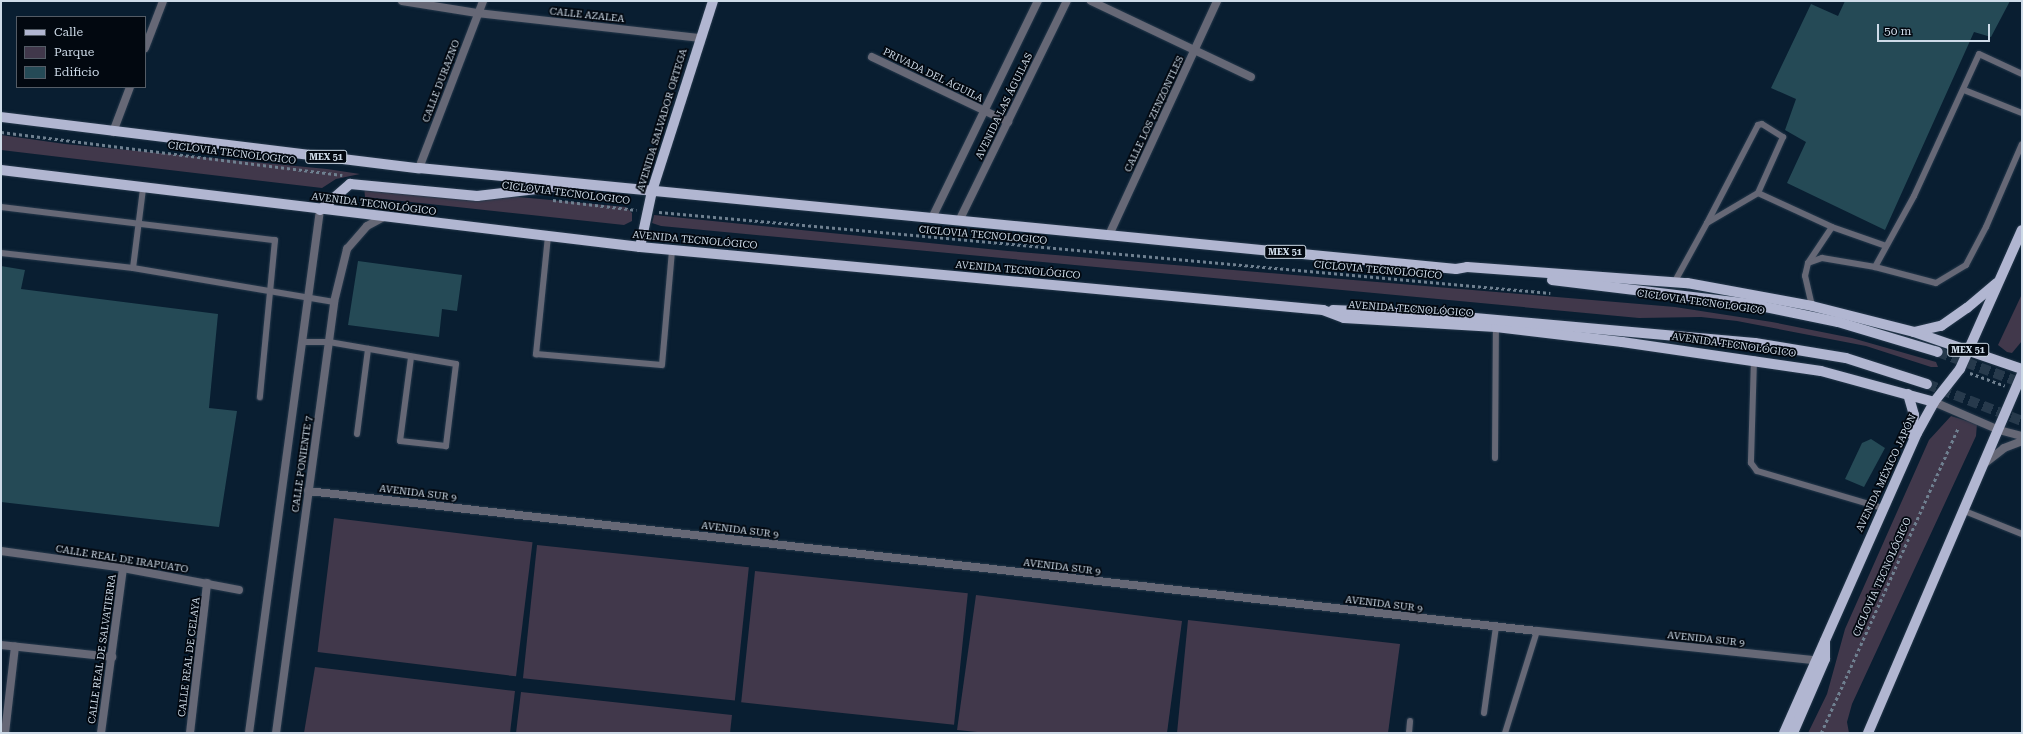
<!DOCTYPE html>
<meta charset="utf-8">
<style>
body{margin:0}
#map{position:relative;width:2023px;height:734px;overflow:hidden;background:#091e31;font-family:"Roboto Serif",serif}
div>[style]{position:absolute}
.green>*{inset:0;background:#41384b;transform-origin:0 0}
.building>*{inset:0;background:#254a56}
.primary-tunnel>*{height:10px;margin-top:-5px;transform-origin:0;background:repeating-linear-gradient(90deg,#273a4c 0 10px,transparent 0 15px)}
.path>*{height:2.5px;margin-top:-1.25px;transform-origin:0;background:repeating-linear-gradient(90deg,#6f8090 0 3px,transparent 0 6px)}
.roads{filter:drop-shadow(0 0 1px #25384b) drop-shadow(0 0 1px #25384b)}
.service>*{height:6px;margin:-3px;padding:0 3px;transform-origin:3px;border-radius:3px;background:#666876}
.minor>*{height:8px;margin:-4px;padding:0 4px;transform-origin:4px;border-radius:4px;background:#666876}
.tertiary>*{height:8px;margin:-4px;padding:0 4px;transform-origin:4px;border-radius:4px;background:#666876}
.primary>*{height:10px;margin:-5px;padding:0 5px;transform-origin:5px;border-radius:5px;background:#b1b6d1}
span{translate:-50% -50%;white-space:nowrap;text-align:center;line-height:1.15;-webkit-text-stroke:3.5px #020810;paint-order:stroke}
.shield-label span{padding:1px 3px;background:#020810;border:1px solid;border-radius:3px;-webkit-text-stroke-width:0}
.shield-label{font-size:9px;color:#cedbe8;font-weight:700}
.street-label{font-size:10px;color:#cedbe8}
.frame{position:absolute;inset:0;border:2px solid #cedbe8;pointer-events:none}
.legend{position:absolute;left:16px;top:16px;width:130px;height:72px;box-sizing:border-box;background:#020810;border:1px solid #545c66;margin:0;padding:5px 7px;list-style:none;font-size:12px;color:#cedbe8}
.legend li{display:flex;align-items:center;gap:8px;height:20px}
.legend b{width:20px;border:1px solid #545c66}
.scale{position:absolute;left:1877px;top:24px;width:113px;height:18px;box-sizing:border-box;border:2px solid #cedbe8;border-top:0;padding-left:5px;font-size:12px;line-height:14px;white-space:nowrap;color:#cedbe8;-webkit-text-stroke:3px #020810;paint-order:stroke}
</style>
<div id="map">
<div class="green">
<i style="clip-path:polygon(1px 135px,65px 144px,327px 169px,360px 174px,336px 179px,322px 188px,1px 150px)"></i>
<i style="clip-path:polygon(364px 186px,508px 196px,626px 207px,632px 213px,632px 221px,624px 225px,365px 197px)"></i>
<i style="clip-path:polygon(654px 215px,1008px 251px,1675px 307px,1772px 322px,1852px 338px,1936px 362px,1938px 367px,1931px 367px,1866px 346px,1737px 321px,1701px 317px,1639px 318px,661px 226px,652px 223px)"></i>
<i style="clip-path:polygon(2022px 294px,2022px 341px,2012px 353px,2007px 352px,1998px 345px)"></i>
<i style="clip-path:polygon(1951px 416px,1977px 424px,1976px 436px,1852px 704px,1847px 722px,1849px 733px,1808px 733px,1827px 694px,1845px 629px,1929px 440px)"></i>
<i style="left:334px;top:518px;width:200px;height:135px;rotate:7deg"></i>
<i style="left:537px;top:545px;width:213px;height:134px;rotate:6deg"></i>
<i style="left:755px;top:571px;width:214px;height:132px;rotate:6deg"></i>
<i style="clip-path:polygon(976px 595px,1182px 621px,1167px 733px,987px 733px,957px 730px)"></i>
<i style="clip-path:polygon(1188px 620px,1400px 644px,1388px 733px,1177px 733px)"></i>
<i style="clip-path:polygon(315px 667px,515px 691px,510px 733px,304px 733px)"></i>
<i style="clip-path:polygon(521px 692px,732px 715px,730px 733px,516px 733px)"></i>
</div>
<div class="building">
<i style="clip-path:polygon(1845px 1px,2010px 1px,1991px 37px,1974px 32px,1885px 230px,1787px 183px,1806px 142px,1785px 130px,1796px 99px,1771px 88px,1811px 4px,1838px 16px)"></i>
<i style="clip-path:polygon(358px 261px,462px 275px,457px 311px,442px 309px,439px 337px,348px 325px)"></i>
<i style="clip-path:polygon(1px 266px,25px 270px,21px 289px,218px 314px,209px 408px,237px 411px,219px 527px,1px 502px)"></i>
<i style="clip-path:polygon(1871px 439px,1885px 448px,1864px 487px,1845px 479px,1862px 443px)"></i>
</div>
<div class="primary-tunnel">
<i style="left:1938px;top:352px;width:90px;rotate:20.3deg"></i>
<i style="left:1927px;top:384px;width:102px;rotate:21.3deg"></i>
</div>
<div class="path">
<i style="left:1px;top:132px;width:344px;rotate:7.2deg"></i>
<i style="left:553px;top:200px;width:84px;rotate:6.9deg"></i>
<i style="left:659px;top:212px;width:895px;rotate:5.19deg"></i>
<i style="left:1970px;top:373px;width:37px;rotate:20deg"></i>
<i style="left:1821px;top:733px;width:334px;rotate:-65.8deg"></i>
</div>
<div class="roads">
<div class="service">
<i style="left:1964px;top:90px;width:62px;rotate:21.6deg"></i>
<i style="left:1px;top:207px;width:276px;rotate:6.9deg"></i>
<i style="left:275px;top:240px;width:158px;rotate:95.5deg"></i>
<i style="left:1707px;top:223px;width:110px;rotate:-62.5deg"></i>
<i style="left:1758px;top:125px;width:4px;rotate:-14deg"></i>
<i style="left:1762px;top:124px;width:25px;rotate:32deg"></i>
<i style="left:1783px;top:137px;width:61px;rotate:114.1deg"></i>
<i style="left:548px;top:236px;width:119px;rotate:95.8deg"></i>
<i style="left:536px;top:354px;width:126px;rotate:5deg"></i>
<i style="left:662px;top:365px;width:115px;rotate:-85deg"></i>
<i style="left:1px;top:253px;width:133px;rotate:6.5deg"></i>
<i style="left:133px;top:268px;width:204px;rotate:9.6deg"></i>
<i style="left:1808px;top:263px;width:43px;rotate:-56.3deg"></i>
<i style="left:1875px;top:267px;width:81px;rotate:-61.2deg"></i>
<i style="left:1914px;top:196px;width:156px;rotate:-65.4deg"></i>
<i style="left:1979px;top:54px;width:47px;rotate:24.9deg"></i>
<i style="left:133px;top:268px;width:80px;rotate:-82.8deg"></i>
<i style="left:1674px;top:283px;width:68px;rotate:-61.2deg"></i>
<i style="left:1707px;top:223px;width:59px;rotate:-30.5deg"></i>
<i style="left:1758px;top:193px;width:81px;rotate:24.7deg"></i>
<i style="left:1832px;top:227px;width:57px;rotate:19.4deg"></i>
<i style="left:1812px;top:306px;width:31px;rotate:-103deg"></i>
<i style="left:1805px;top:276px;width:13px;rotate:-77deg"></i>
<i style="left:1808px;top:263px;width:15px;rotate:-20deg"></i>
<i style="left:1822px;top:258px;width:54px;rotate:9.6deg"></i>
<i style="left:1875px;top:267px;width:63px;rotate:14.7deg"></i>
<i style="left:1936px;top:283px;width:35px;rotate:-31deg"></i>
<i style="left:1966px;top:265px;width:43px;rotate:-62.2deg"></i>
<i style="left:1986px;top:227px;width:90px;rotate:-66.6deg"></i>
<i style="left:302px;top:342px;width:27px"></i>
<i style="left:329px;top:342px;width:129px;rotate:9.8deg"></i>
<i style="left:456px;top:364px;width:83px;rotate:97deg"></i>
<i style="left:446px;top:446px;width:46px;rotate:-173.8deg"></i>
<i style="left:400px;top:441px;width:85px;rotate:-82.5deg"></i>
<i style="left:1754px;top:359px;width:104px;rotate:91.7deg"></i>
<i style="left:1751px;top:463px;width:10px;rotate:53deg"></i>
<i style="left:1757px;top:471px;width:131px;rotate:16.4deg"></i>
<i style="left:357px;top:434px;width:86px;rotate:-82.6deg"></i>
<i style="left:1495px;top:458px;width:131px;rotate:-89.6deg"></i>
<i style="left:1962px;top:510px;width:65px;rotate:21.8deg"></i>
<i style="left:1484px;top:713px;width:87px;rotate:-82.1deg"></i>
<i style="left:1409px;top:733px;width:12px;rotate:-85deg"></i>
<i style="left:1505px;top:733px;width:107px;rotate:-72.6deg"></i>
</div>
<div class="minor">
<i style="left:402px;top:1px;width:76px;rotate:9.1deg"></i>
<i style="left:477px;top:13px;width:223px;rotate:6.4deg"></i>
<i style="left:1091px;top:1px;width:177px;rotate:25.4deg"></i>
<i style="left:145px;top:48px;width:50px;rotate:-69deg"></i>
<i style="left:872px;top:57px;width:151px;rotate:25.5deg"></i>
<i style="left:113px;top:132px;width:48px;rotate:-69.3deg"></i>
<i style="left:419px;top:168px;width:179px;rotate:-69deg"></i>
<i style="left:932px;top:218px;width:242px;rotate:-64deg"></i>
<i style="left:959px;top:221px;width:245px;rotate:-63.9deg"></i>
<i style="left:1109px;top:235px;width:258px;rotate:-65.2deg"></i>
<i style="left:308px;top:491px;width:1237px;rotate:6.5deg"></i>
<i style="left:1537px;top:631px;width:280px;rotate:6deg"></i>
<i style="left:1px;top:551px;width:123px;rotate:7.9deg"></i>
<i style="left:123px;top:568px;width:118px;rotate:10.7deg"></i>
<i style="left:1px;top:645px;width:112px;rotate:6.2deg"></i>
<i style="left:5px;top:733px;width:87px;rotate:-83.4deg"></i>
<i style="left:101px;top:733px;width:166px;rotate:-82.4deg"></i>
<i style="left:190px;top:733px;width:151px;rotate:-83.5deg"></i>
<i style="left:249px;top:733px;width:528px;rotate:-82.27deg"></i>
<i style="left:276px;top:733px;width:435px;rotate:-82.3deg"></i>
<i style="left:334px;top:302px;width:55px;rotate:-76.2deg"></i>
<i style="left:347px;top:249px;width:30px;rotate:-49deg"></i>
<i style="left:367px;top:226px;width:19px;rotate:-28deg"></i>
</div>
<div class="tertiary">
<i style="left:1934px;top:402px;width:71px;rotate:23.3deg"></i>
<i style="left:1999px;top:430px;width:24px;rotate:15deg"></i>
<i style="left:1985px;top:463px;width:24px;rotate:-38deg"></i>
<i style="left:2004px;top:448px;width:19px;rotate:-21deg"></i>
</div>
<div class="primary">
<i style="left:1px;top:117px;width:421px;rotate:7deg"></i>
<i style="left:419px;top:168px;width:1042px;rotate:5.56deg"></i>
<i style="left:1456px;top:269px;width:11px;rotate:-10deg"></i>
<i style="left:1467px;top:267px;width:221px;rotate:4.2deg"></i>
<i style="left:1687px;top:283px;width:127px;rotate:10.4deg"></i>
<i style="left:1812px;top:306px;width:105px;rotate:14.3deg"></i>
<i style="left:1914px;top:332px;width:114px;rotate:18.9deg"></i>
<i style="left:1px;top:170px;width:644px;rotate:6.87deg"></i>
<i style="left:640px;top:247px;width:686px;rotate:5.27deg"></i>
<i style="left:1323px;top:310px;width:22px;rotate:21deg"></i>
<i style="left:1344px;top:318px;width:152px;rotate:3.4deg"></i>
<i style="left:1496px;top:327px;width:127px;rotate:6.8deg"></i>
<i style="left:1622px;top:342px;width:201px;rotate:8.3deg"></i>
<i style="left:1821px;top:371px;width:117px;rotate:15.3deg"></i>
<i style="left:320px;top:210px;width:40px;rotate:-41deg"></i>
<i style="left:350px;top:184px;width:128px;rotate:5.4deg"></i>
<i style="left:477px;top:196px;width:86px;rotate:-6.7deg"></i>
<i style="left:640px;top:247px;width:57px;rotate:-77.9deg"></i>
<i style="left:652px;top:191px;width:200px;rotate:-72.2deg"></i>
<i style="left:1552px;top:280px;width:200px;rotate:6.9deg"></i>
<i style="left:1751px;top:304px;width:89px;rotate:11.7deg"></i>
<i style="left:1838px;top:322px;width:104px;rotate:16.7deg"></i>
<i style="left:1333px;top:310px;width:97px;rotate:2.4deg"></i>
<i style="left:1430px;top:314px;width:326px;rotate:5.1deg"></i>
<i style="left:1755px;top:343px;width:92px;rotate:9.4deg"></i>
<i style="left:1846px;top:358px;width:85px;rotate:17.8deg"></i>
<i style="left:1914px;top:332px;width:28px;rotate:-13deg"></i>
<i style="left:1941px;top:326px;width:32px;rotate:-35deg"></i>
<i style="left:1967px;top:308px;width:39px;rotate:-40deg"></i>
<i style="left:1908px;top:394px;width:22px;rotate:74deg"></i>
<i style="left:1914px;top:415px;width:20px;rotate:96deg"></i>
<i style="left:1784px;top:733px;width:328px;rotate:-66.1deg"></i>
<i style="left:1917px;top:433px;width:35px;rotate:-61deg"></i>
<i style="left:1934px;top:402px;width:42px;rotate:-51.8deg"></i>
<i style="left:1960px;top:369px;width:152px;rotate:-66deg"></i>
<i style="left:1793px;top:733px;width:81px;rotate:-66.6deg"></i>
<i style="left:1825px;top:659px;width:18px;rotate:-90deg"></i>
<i style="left:1868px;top:733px;width:392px;rotate:-66.8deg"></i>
</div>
</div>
<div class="shield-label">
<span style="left:326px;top:157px">MEX 51</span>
<span style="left:1285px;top:252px">MEX 51</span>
<span style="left:1968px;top:350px">MEX 51</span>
</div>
<div class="street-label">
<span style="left:587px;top:15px;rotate:6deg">CALLE AZALEA</span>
<span style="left:933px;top:75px;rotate:26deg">PRIVADA DEL ÁGUILA</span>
<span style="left:441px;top:81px;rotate:-69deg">CALLE DURAZNO</span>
<span style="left:1004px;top:106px;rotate:-64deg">AVENIDA LAS ÁGUILAS</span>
<span style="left:1154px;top:114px;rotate:-65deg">CALLE LOS ZENZONTLES</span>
<span style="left:662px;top:120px;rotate:-73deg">AVENIDA SALVADOR ORTEGA</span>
<span style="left:232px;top:153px;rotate:7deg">CICLOVIA TECNOLOGICO</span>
<span style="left:566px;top:193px;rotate:7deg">CICLOVIA TECNOLOGICO</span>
<span style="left:374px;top:204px;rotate:7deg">AVENIDA TECNOLÓGICO</span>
<span style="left:983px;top:235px;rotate:5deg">CICLOVIA TECNOLOGICO</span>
<span style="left:695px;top:240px;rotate:5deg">AVENIDA TECNOLÓGICO</span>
<span style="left:1018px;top:270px;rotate:5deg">AVENIDA TECNOLÓGICO</span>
<span style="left:1378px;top:270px;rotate:5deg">CICLOVIA TECNOLOGICO</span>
<span style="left:1701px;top:302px;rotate:8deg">CICLOVIA TECNOLOGICO</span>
<span style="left:1411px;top:309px;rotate:4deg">AVENIDA TECNOLÓGICO</span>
<span style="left:1734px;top:345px;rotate:8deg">AVENIDA TECNOLÓGICO</span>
<span style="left:302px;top:464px;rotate:-82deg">CALLE PONIENTE 7</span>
<span style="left:1886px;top:473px;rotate:-65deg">AVENIDA MÉXICO JAPÓN</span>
<span style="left:418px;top:493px;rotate:7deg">AVENIDA SUR 9</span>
<span style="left:740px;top:530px;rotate:7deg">AVENIDA SUR 9</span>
<span style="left:122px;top:559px;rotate:9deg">CALLE REAL DE IRAPUATO</span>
<span style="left:1062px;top:567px;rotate:7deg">AVENIDA SUR 9</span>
<span style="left:1882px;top:577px;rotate:-66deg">CICLOVÍA TECNOLÓGICO</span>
<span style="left:1384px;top:604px;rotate:7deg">AVENIDA SUR 9</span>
<span style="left:1706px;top:639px;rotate:6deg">AVENIDA SUR 9</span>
<span style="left:102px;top:649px;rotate:-82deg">CALLE REAL DE SALVATIERRA</span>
<span style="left:189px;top:657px;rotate:-83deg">CALLE REAL DE CELAYA</span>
</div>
<div class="frame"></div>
<ul class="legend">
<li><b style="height:5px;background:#b1b6d1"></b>Calle</li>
<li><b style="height:11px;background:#41384b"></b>Parque</li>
<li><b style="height:11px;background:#254a56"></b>Edificio</li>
</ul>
<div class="scale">50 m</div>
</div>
